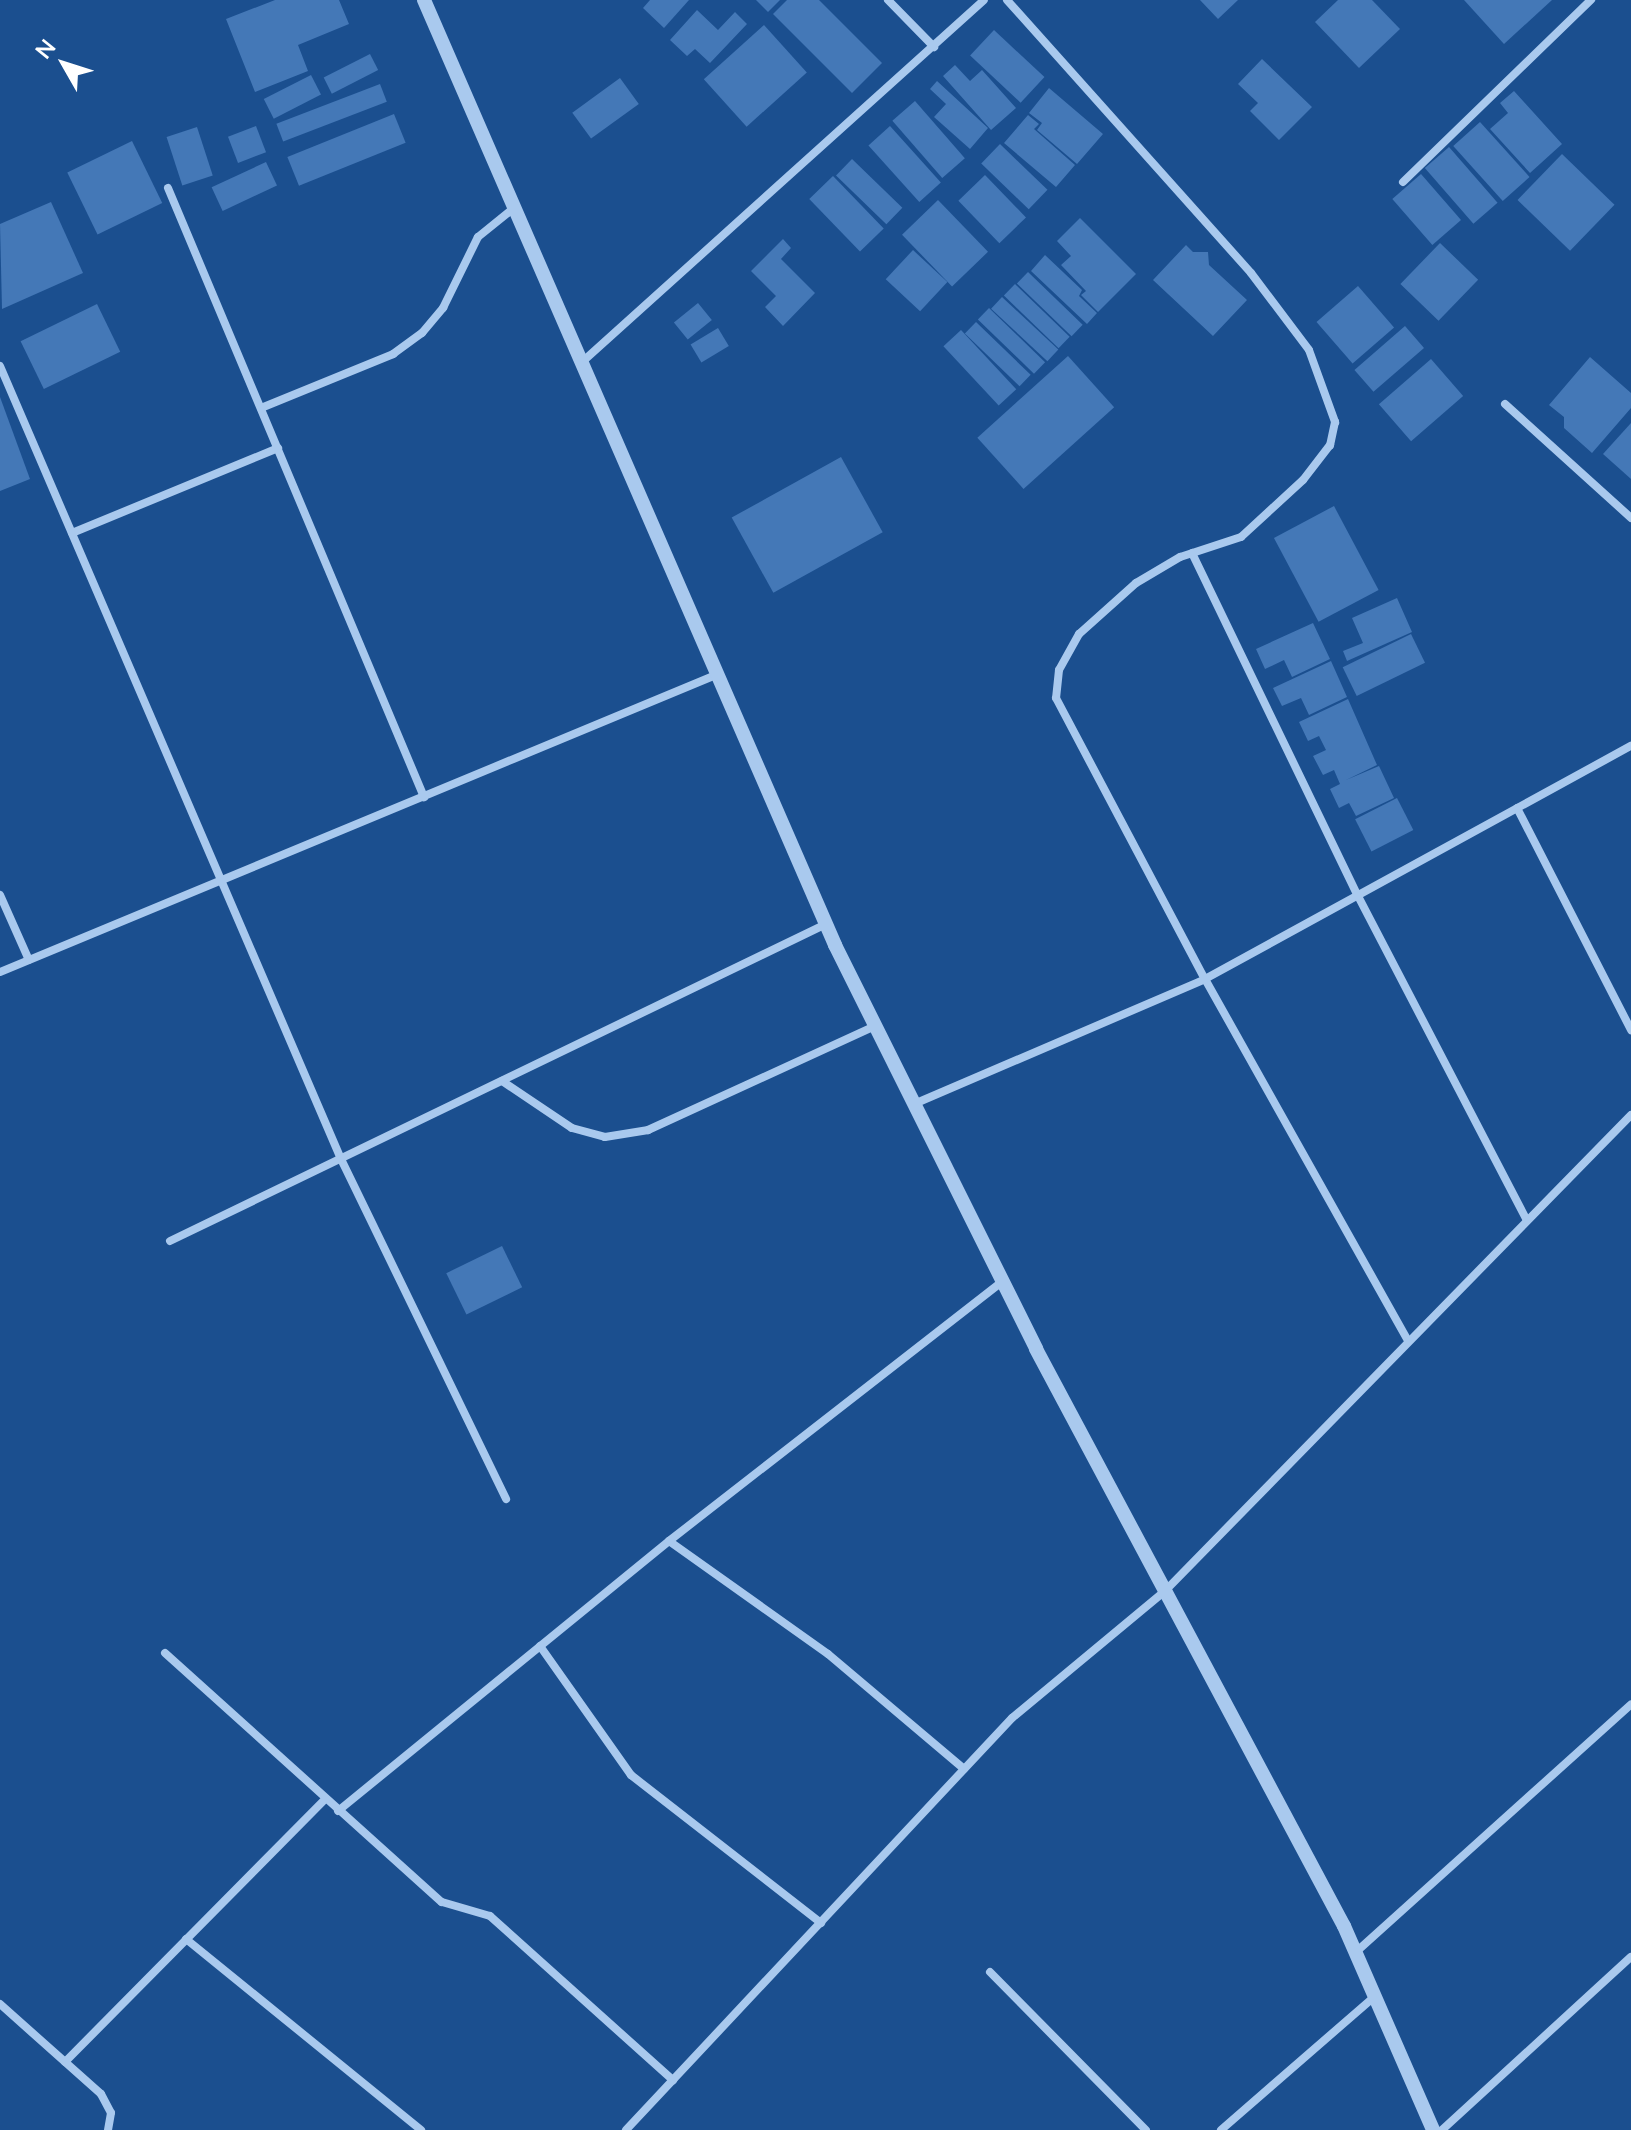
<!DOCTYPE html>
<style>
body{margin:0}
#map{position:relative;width:1631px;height:2130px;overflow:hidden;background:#1b4f8f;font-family:Lato,sans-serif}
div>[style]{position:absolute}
.building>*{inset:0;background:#4478b7;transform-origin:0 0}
.minor>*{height:8px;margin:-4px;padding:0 4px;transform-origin:4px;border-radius:4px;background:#a9c9ee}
.tertiary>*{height:14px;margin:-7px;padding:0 7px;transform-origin:7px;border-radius:7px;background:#a9c9ee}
span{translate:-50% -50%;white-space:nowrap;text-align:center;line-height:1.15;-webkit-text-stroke:6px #1b4f8f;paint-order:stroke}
.north{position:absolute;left:24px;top:24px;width:80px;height:80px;-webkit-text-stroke:6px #1b4f8f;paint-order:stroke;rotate:309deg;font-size:22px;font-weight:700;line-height:32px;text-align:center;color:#fff}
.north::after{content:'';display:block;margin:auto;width:28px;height:36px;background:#fff;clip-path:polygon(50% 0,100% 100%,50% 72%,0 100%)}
</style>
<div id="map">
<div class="building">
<i style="clip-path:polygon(275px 0,339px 0,349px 24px,298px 45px,308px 71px,255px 92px,226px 19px)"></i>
<i style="clip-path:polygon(650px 0,689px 0,664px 28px,643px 8px)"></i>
<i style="clip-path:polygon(756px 0,780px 0,768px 12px)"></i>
<i style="clip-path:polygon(787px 0,819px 0,882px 63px,852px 93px,773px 14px)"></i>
<i style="clip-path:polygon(1200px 0,1238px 0,1218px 19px)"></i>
<i style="clip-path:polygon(1338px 0,1372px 0,1400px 29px,1359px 68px,1315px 22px)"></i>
<i style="clip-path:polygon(1464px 0,1552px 0,1504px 44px)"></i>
<i style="clip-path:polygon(697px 10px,718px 30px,735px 12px,747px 24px,710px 63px,695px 49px,687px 56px,670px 40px)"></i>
<i style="left:764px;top:25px;width:64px;height:81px;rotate:48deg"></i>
<i style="left:994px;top:30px;width:69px;height:35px;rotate:43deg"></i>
<i style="left:370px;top:54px;width:18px;height:52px;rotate:63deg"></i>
<i style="clip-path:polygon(1262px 59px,1312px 107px,1279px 140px,1250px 111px,1258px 103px,1238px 84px)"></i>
<i style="clip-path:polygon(955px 65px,970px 81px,982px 70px,1016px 108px,991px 130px,943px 76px)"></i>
<i style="left:311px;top:75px;width:22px;height:53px;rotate:63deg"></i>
<i style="left:620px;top:78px;width:32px;height:59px;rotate:54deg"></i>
<i style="clip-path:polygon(937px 81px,988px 128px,970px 149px,934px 117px,946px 104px,930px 89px)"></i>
<i style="left:380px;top:84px;width:19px;height:111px;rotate:69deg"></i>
<i style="clip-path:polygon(1049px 88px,1103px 134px,1077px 164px,1037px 130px,1042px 123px,1029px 113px)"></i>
<i style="clip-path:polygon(1514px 91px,1562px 144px,1530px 173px,1490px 129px,1508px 113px,1500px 103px)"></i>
<i style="left:915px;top:101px;width:76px;height:30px;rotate:49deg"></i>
<i style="left:394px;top:114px;width:31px;height:115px;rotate:68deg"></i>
<i style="clip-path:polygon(1028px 115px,1039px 124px,1034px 129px,1075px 165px,1056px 187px,1004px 143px)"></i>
<i style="left:1480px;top:122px;width:74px;height:36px;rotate:48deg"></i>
<i style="left:256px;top:126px;width:28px;height:30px;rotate:69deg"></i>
<i style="left:890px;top:126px;width:76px;height:29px;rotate:48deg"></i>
<i style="left:197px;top:127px;width:51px;height:32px;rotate:72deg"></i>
<i style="left:132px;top:141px;width:69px;height:72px;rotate:64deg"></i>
<i style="left:1000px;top:144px;width:66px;height:27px;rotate:44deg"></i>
<i style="left:1449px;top:147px;width:74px;height:32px;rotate:49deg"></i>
<i style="left:1562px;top:154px;width:73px;height:64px;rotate:44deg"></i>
<i style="left:852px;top:159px;width:70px;height:23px;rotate:44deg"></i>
<i style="left:266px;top:162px;width:26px;height:60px;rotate:65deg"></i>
<i style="left:1421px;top:174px;width:61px;height:38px;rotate:49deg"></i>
<i style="left:985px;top:175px;width:59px;height:37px;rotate:46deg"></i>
<i style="left:833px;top:176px;width:73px;height:33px;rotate:46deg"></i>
<i style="left:938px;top:200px;width:72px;height:50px;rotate:46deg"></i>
<i style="clip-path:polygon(51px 202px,83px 273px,2px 309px,0 224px)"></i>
<i style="clip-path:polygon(1080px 218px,1136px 274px,1098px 312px,1081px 295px,1086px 291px,1061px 265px,1071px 256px,1057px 241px)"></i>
<i style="clip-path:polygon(783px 239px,791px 248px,781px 259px,815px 293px,783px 326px,765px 307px,776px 296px,751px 271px)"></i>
<i style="left:1440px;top:243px;width:53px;height:57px;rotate:44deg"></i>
<i style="clip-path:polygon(1186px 245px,1193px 252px,1208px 252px,1209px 265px,1247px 300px,1213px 336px,1153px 280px)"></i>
<i style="left:913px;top:250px;width:47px;height:40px;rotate:43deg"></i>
<i style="clip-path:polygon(1045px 255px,1082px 290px,1079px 296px,1097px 313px,1087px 324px,1031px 271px)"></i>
<i style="left:1028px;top:272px;width:76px;height:16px;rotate:44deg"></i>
<i style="left:1015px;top:284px;width:76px;height:16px;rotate:44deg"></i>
<i style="left:1358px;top:286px;width:55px;height:55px;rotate:49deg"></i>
<i style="left:1002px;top:297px;width:77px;height:16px;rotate:43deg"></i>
<i style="left:698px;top:303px;width:22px;height:31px;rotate:51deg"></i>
<i style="left:97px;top:304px;width:53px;height:85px;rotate:64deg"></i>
<i style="left:989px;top:308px;width:78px;height:16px;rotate:44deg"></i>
<i style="left:976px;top:322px;width:76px;height:16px;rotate:44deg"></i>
<i style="left:1405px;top:326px;width:29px;height:67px;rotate:49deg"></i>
<i style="left:718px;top:328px;width:21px;height:32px;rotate:59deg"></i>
<i style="left:961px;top:330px;width:81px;height:24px;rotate:47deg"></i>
<i style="left:1068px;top:356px;width:69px;height:122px;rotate:48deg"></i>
<i style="clip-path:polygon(1590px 357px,1631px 393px,1631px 408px,1592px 453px,1564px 428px,1564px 417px,1549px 405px)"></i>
<i style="left:1431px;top:359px;width:49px;height:69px;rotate:49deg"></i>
<i style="clip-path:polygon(0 397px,30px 479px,0 491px)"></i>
<i style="clip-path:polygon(1631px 423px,1631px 479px,1603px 454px)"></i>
<i style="left:841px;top:457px;width:86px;height:125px;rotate:61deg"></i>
<i style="left:1334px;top:506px;width:95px;height:68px;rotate:62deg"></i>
<i style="clip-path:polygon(1397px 598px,1412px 632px,1347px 661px,1343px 651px,1363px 643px,1352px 618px)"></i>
<i style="clip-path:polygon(1313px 623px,1330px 659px,1292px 677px,1284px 660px,1265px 669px,1256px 649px)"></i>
<i style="left:1411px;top:634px;width:32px;height:76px;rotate:64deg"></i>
<i style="clip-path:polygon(1331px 661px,1347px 697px,1309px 715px,1301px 698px,1282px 706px,1273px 688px)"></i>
<i style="clip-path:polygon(1348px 699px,1377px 765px,1346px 780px,1379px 766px,1394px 798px,1356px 816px,1349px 803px,1339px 808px,1330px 789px,1340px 784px,1334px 770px,1323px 775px,1313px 756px,1326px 750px,1319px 736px,1308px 741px,1299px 722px)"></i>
<i style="left:1397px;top:798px;width:36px;height:47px;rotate:63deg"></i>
<i style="left:502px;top:1246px;width:46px;height:62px;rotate:64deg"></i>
</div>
<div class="minor">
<i style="left:888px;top:0;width:66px;rotate:45.6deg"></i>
<i style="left:1007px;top:0;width:366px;rotate:48.2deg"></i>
<i style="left:1251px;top:273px;width:96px;rotate:53deg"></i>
<i style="left:1309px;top:350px;width:77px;rotate:70.1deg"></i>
<i style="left:1335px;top:422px;width:24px;rotate:102deg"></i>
<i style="left:1330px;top:445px;width:44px;rotate:127.6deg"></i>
<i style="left:1303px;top:480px;width:84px;rotate:137.4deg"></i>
<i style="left:1241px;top:537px;width:64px;rotate:161.8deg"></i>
<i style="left:1180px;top:557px;width:51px;rotate:149.4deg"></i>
<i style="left:1136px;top:583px;width:76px;rotate:138.2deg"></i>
<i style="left:1079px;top:634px;width:41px;rotate:119.1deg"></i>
<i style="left:1059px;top:670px;width:28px;rotate:96deg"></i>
<i style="left:1056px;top:698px;width:318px;rotate:62.1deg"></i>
<i style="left:1205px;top:979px;width:415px;rotate:60.7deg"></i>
<i style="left:1403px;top:182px;width:262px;rotate:-44.1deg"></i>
<i style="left:168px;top:188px;width:661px;rotate:67.2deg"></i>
<i style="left:581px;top:363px;width:542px;rotate:-42.01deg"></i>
<i style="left:0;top:366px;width:863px;rotate:66.73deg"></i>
<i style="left:341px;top:1159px;width:378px;rotate:64.1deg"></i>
<i style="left:1505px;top:404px;width:170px;rotate:42.1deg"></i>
<i style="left:261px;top:408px;width:143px;rotate:-22.2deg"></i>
<i style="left:393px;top:354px;width:36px;rotate:-36deg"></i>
<i style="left:422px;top:333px;width:33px;rotate:-50deg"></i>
<i style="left:443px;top:308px;width:79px;rotate:-63.8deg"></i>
<i style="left:478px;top:237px;width:46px;rotate:-38.9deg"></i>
<i style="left:72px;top:533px;width:223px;rotate:-22.4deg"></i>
<i style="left:1192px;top:553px;width:381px;rotate:64.2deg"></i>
<i style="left:1358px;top:896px;width:365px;rotate:62.5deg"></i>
<i style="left:1517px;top:808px;width:250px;rotate:62.8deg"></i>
<i style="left:0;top:895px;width:71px;rotate:66deg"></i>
<i style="left:0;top:972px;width:775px;rotate:-22.53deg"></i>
<i style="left:502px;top:1081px;width:84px;rotate:33.9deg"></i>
<i style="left:572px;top:1128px;width:34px;rotate:15deg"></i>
<i style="left:605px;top:1137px;width:44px;rotate:-9.2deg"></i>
<i style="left:648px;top:1130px;width:250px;rotate:-24.6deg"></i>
<i style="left:914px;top:1104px;width:317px;rotate:-23.2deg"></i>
<i style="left:1205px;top:979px;width:486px;rotate:-28.7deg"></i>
<i style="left:170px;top:1241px;width:729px;rotate:-25.79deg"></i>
<i style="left:669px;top:1541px;width:195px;rotate:35.4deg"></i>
<i style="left:828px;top:1654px;width:178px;rotate:40.2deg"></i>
<i style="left:540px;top:1646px;width:158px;rotate:54.8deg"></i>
<i style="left:631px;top:1775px;width:241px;rotate:37.9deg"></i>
<i style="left:165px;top:1653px;width:372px;rotate:42deg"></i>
<i style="left:442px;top:1902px;width:50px;rotate:16.3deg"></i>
<i style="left:490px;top:1916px;width:246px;rotate:41.9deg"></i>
<i style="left:338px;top:1811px;width:427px;rotate:-39.2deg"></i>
<i style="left:669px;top:1541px;width:422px;rotate:-37.9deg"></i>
<i style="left:186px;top:1939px;width:303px;rotate:39.1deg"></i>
<i style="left:1356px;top:1952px;width:370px;rotate:-42deg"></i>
<i style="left:990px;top:1972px;width:222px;rotate:45.4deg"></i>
<i style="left:0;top:2004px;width:135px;rotate:41.7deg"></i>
<i style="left:101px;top:2094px;width:21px;rotate:62deg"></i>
<i style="left:111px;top:2113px;width:17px;rotate:100deg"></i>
<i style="left:65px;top:2062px;width:370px;rotate:-45.3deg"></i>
<i style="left:626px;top:2130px;width:565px;rotate:-46.87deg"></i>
<i style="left:1012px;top:1718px;width:199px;rotate:-39.7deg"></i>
<i style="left:1165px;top:1591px;width:666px;rotate:-45.61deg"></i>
<i style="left:1221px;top:2130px;width:204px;rotate:-41deg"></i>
<i style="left:1442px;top:2130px;width:256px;rotate:-42.5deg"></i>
</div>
<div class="tertiary">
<i style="left:424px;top:0;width:1031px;rotate:66.49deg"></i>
<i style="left:835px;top:945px;width:451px;rotate:63.5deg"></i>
<i style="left:1036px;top:1349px;width:654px;rotate:61.91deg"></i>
<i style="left:1344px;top:1926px;width:223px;rotate:66.4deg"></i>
</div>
<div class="north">N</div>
</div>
